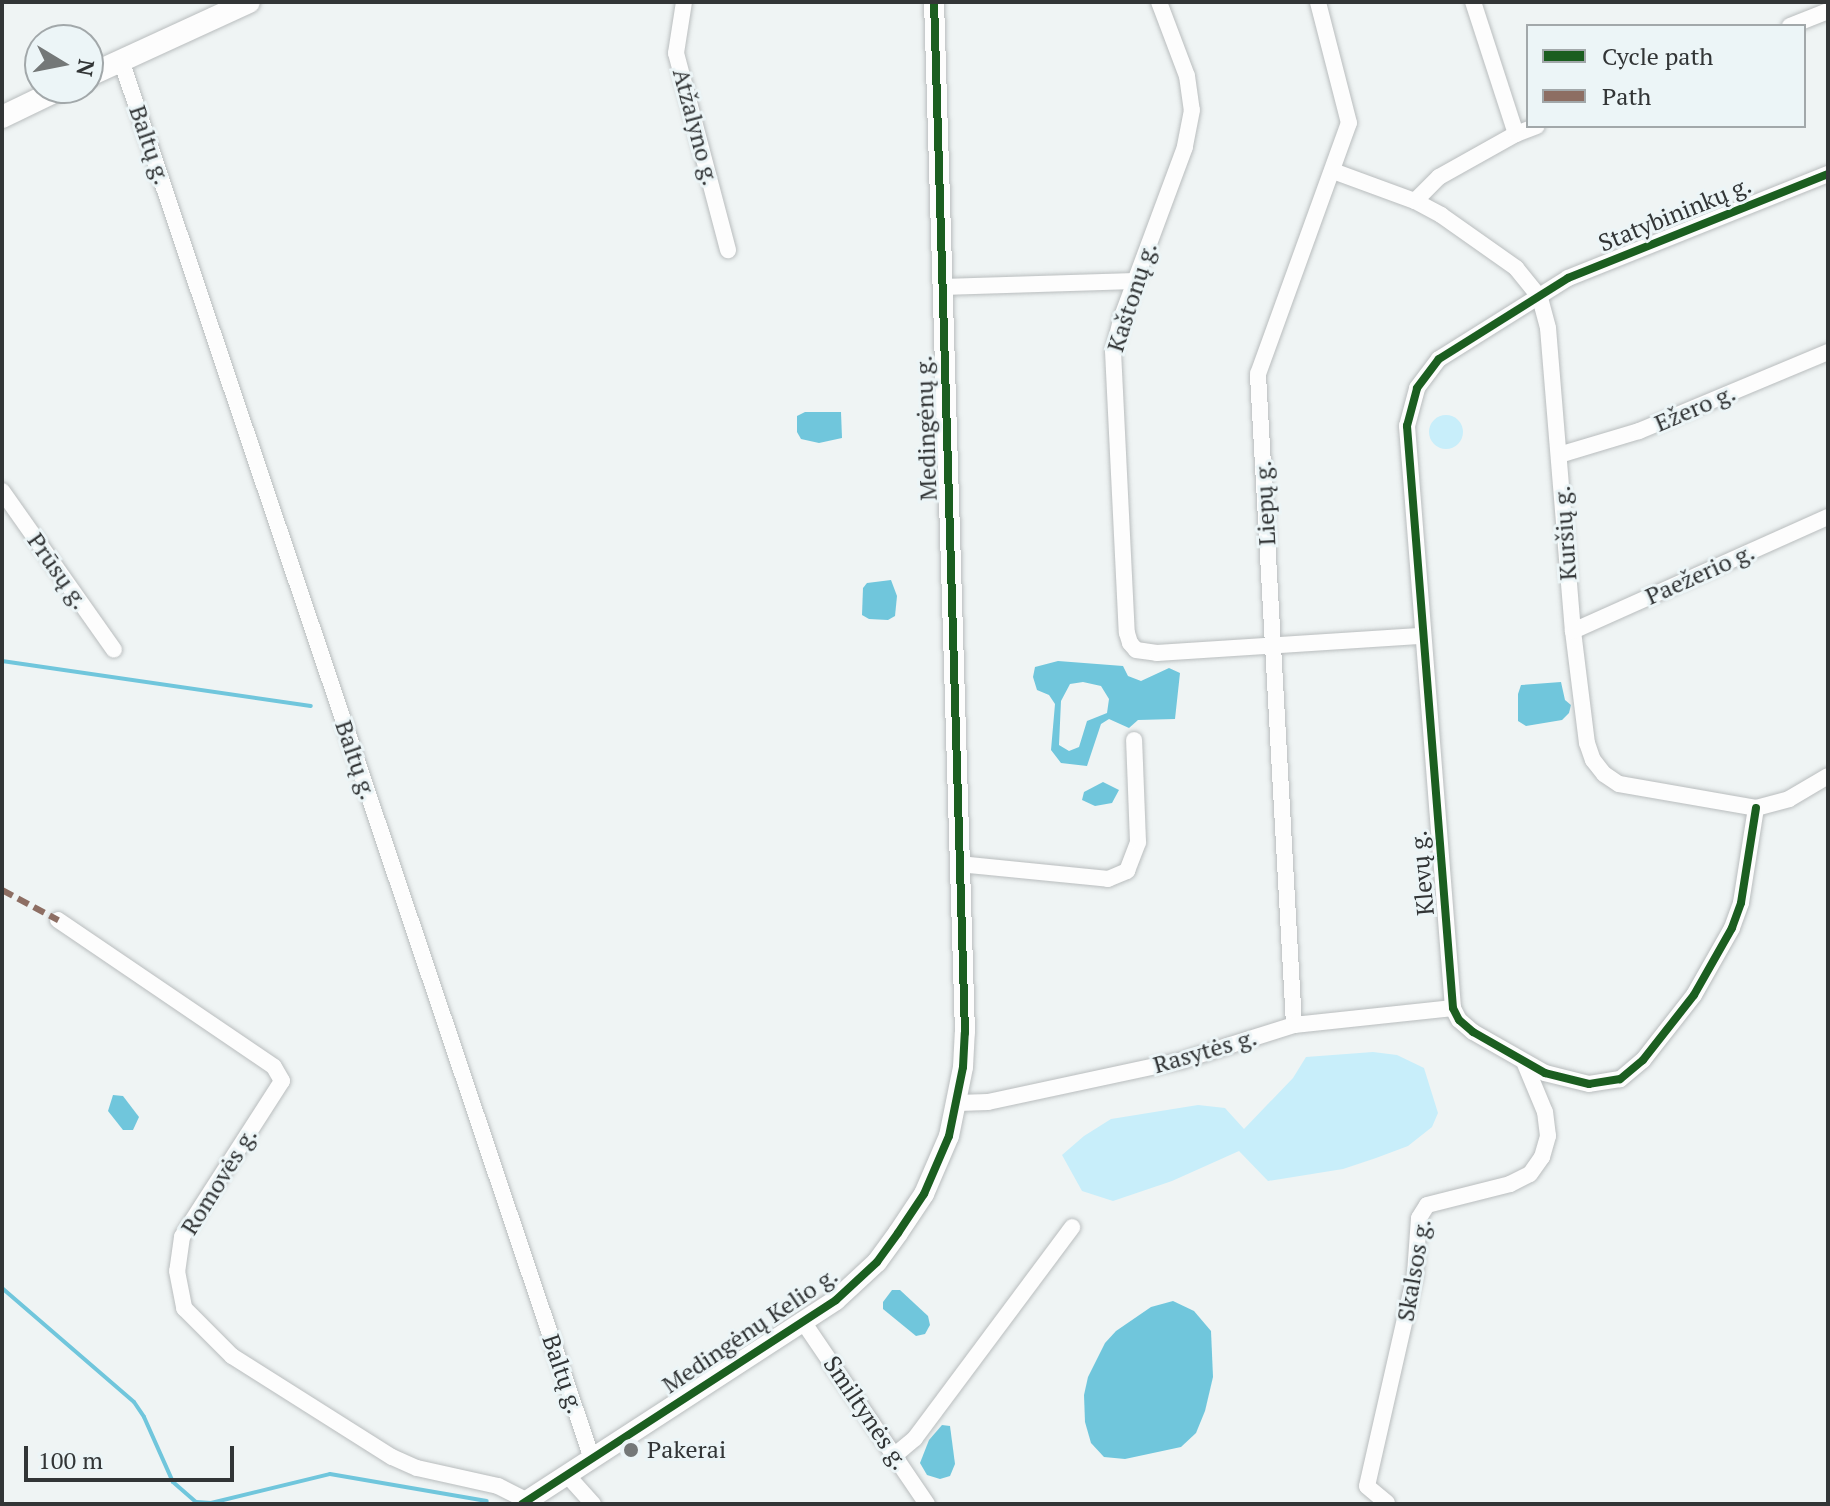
<!DOCTYPE html>
<meta charset="utf-8">
<style>
body{margin:0}
#map{position:relative;width:1830px;height:1506px;overflow:hidden;background:#eff4f4;font-family:"PT Serif",serif}
div>[style]{position:absolute}
.green>*{inset:0;background:#c8eefa}
.round{border-radius:50%}
.water>*{inset:0;background:#70c6dc}
.stream>*{height:4px;margin:-2px;padding:0 2px;transform-origin:2px;border-radius:2px;background:#70c6dc}
.roads{filter:drop-shadow(0 0 2px #b9bdbe) drop-shadow(0 0 2px #b9bdbe)}
.minor>*{height:16px;margin:-8px;padding:0 8px;transform-origin:8px;border-radius:8px;background:#fdfdfd}
.tertiary>*{height:20px;margin:-10px;padding:0 10px;transform-origin:10px;border-radius:10px;background:#fdfdfd}
.secondary>*{height:22px;margin:-11px;padding:0 11px;transform-origin:11px;border-radius:11px;background:#fdfdfd}
.quiet>*{height:6px;margin-top:-3px;transform-origin:0;background:repeating-linear-gradient(90deg,#8d6e63 0 12px,transparent 0 18px)}
.cycleway>*{height:8px;margin:-4px;padding:0 4px;transform-origin:4px;border-radius:4px;background:#1b5e20}
.dots>*{width:22px;height:22px;translate:-50% -50%;box-sizing:border-box;border:4px solid #ecf5f7;border-radius:50%}
span{translate:-50% -50%;white-space:nowrap;text-align:center;line-height:1.15;-webkit-text-stroke:6px #ecf5f7;paint-order:stroke}
.street-label{font-size:24px;color:#323536}
.poi-label{font-size:24px;color:#323536}
.left{translate:0 -50%;text-align:left}
.frame{position:absolute;inset:0;border:4px solid #323536;pointer-events:none}
.legend{position:absolute;left:1526px;top:24px;width:280px;height:104px;box-sizing:border-box;background:#ecf5f7;border:2px solid #a2a8aa;margin:0;padding:10px 14px;list-style:none;font-size:24px;color:#323536}
.legend li{display:flex;align-items:center;gap:16px;height:40px}
.legend b{width:40px;border:2px solid #a2a8aa}
.north{position:absolute;left:24px;top:24px;width:80px;height:80px;box-sizing:border-box;background:#ecf5f7;border:2px solid #a2a8aa;border-radius:50%;rotate:100deg;font-size:22px;font-weight:700;line-height:32px;text-align:center;color:#323536}
.north::after{content:'';display:block;margin:auto;width:28px;height:36px;background:#747878;clip-path:polygon(50% 0,100% 100%,50% 72%,0 100%)}
.scale{position:absolute;left:24px;top:1446px;width:210px;height:36px;box-sizing:border-box;border:4px solid #323536;border-top:0;padding-left:10px;font-size:24px;line-height:28px;white-space:nowrap;color:#323536;-webkit-text-stroke:6px #ecf5f7;paint-order:stroke}
</style>
<div id="map">
<div class="green">
<i class="round" style="left:1429px;top:415px;width:34px;height:34px"></i>
<i style="clip-path:polygon(1373px 1052px,1397px 1055px,1424px 1068px,1438px 1113px,1432px 1127px,1408px 1146px,1376px 1158px,1343px 1169px,1268px 1181px,1239px 1151px,1172px 1181px,1113px 1201px,1082px 1191px,1062px 1155px,1084px 1136px,1111px 1119px,1198px 1105px,1225px 1108px,1244px 1129px,1293px 1078px,1306px 1057px)"></i>
</div>
<div class="water">
<i style="clip-path:polygon(805px 412px,841px 412px,842px 438px,819px 443px,801px 439px,797px 432px,797px 416px)"></i>
<i style="clip-path:polygon(891px 580px,897px 596px,895px 616px,888px 620px,869px 619px,862px 615px,863px 588px,867px 583px)"></i>
<i style="clip-path:polygon(evenodd,1058px 661px,1123px 666px,1128px 676px,1141px 681px,1169px 668px,1180px 673px,1175px 719px,1138px 720px,1129px 728px,1109px 719px,1101px 724px,1087px 766px,1061px 763px,1051px 750px,1055px 704px,1049px 695px,1037px 690px,1033px 677px,1035px 667px,1058px 661px,1083px 682px,1101px 686px,1109px 699px,1107px 713px,1087px 721px,1079px 747px,1069px 751px,1059px 745px,1061px 701px,1070px 684px,1083px 682px)"></i>
<i style="clip-path:polygon(1561px 682px,1565px 700px,1571px 705px,1569px 713px,1562px 720px,1526px 726px,1518px 721px,1518px 694px,1521px 685px)"></i>
<i style="clip-path:polygon(1103px 782px,1119px 790px,1112px 803px,1095px 806px,1082px 800px,1084px 792px)"></i>
<i style="clip-path:polygon(113px 1095px,123px 1096px,139px 1117px,133px 1130px,123px 1130px,108px 1111px)"></i>
<i style="clip-path:polygon(892px 1290px,900px 1290px,928px 1316px,930px 1325px,925px 1334px,916px 1336px,883px 1309px,883px 1302px)"></i>
<i style="clip-path:polygon(1173px 1301px,1194px 1311px,1211px 1331px,1213px 1377px,1205px 1411px,1196px 1433px,1181px 1447px,1125px 1459px,1104px 1457px,1091px 1443px,1085px 1422px,1084px 1395px,1088px 1377px,1105px 1343px,1116px 1331px,1151px 1307px)"></i>
<i style="clip-path:polygon(942px 1425px,950px 1426px,955px 1464px,950px 1476px,940px 1479px,927px 1475px,920px 1463px,929px 1440px)"></i>
</div>
<div class="stream">
<i style="left:2px;top:661px;width:312px;rotate:8.3deg"></i>
<i style="left:2px;top:1288px;width:174px;rotate:40.8deg"></i>
<i style="left:134px;top:1402px;width:18px;rotate:56deg"></i>
<i style="left:144px;top:1417px;width:71px;rotate:66deg"></i>
<i style="left:173px;top:1482px;width:30px;rotate:41deg"></i>
<i style="left:196px;top:1502px;width:15px;rotate:4deg"></i>
<i style="left:211px;top:1503px;width:122px;rotate:-13.7deg"></i>
<i style="left:330px;top:1474px;width:159px;rotate:9.8deg"></i>
</div>
<div class="roads">
<div class="minor">
<i style="left:684px;top:2px;width:52px;rotate:98.9deg"></i>
<i style="left:676px;top:53px;width:204px;rotate:75.2deg"></i>
<i style="left:1159px;top:2px;width:79px;rotate:69.3deg"></i>
<i style="left:1187px;top:76px;width:34px;rotate:82deg"></i>
<i style="left:1192px;top:110px;width:38px;rotate:101deg"></i>
<i style="left:1185px;top:147px;width:180px;rotate:110.4deg"></i>
<i style="left:1122px;top:316px;width:36px;rotate:104deg"></i>
<i style="left:1113px;top:351px;width:282px;rotate:87.2deg"></i>
<i style="left:1127px;top:633px;width:10px;rotate:73deg"></i>
<i style="left:1130px;top:643px;width:9px;rotate:49deg"></i>
<i style="left:1136px;top:650px;width:21px;rotate:8deg"></i>
<i style="left:1157px;top:653px;width:266px;rotate:-3.7deg"></i>
<i style="left:1790px;top:26px;width:41px;rotate:-21.5deg"></i>
<i style="left:121px;top:60px;width:1476px;rotate:71.39deg"></i>
<i style="left:1516px;top:134px;width:22px;rotate:-21deg"></i>
<i style="left:1333px;top:171px;width:87px;rotate:20.1deg"></i>
<i style="left:1415px;top:201px;width:30px;rotate:28deg"></i>
<i style="left:1441px;top:215px;width:92px;rotate:35.2deg"></i>
<i style="left:1516px;top:268px;width:38px;rotate:51deg"></i>
<i style="left:1540px;top:298px;width:31px;rotate:75deg"></i>
<i style="left:1548px;top:328px;width:304px;rotate:85.3deg"></i>
<i style="left:1573px;top:631px;width:113px;rotate:82.9deg"></i>
<i style="left:1587px;top:743px;width:18px;rotate:71deg"></i>
<i style="left:1593px;top:760px;width:18px;rotate:52deg"></i>
<i style="left:1604px;top:774px;width:18px;rotate:34deg"></i>
<i style="left:1619px;top:784px;width:139px;rotate:9.9deg"></i>
<i style="left:1756px;top:808px;width:34px;rotate:-15deg"></i>
<i style="left:1789px;top:799px;width:45px;rotate:-30.5deg"></i>
<i style="left:1415px;top:201px;width:34px;rotate:-45deg"></i>
<i style="left:1439px;top:177px;width:88px;rotate:-29.2deg"></i>
<i style="left:1516px;top:134px;width:139px;rotate:-108deg"></i>
<i style="left:942px;top:287px;width:193px;rotate:-1.8deg"></i>
<i style="left:1559px;top:455px;width:84px;rotate:-16.7deg"></i>
<i style="left:1639px;top:431px;width:205px;rotate:-22.7deg"></i>
<i style="left:2px;top:491px;width:194px;rotate:54.8deg"></i>
<i style="left:1573px;top:631px;width:279px;rotate:-24.1deg"></i>
<i style="left:1756px;top:808px;width:96px;rotate:99deg"></i>
<i style="left:1741px;top:903px;width:27px;rotate:110deg"></i>
<i style="left:1732px;top:928px;width:77px;rotate:119.6deg"></i>
<i style="left:1694px;top:995px;width:83px;rotate:128.1deg"></i>
<i style="left:1643px;top:1060px;width:30px;rotate:140deg"></i>
<i style="left:1620px;top:1079px;width:31px;rotate:171deg"></i>
<i style="left:1589px;top:1084px;width:45px;rotate:-166deg"></i>
<i style="left:1545px;top:1073px;width:83px;rotate:-150.3deg"></i>
<i style="left:1473px;top:1032px;width:18px;rotate:-139deg"></i>
<i style="left:1459px;top:1020px;width:13px;rotate:-117deg"></i>
<i style="left:1453px;top:1008px;width:584px;rotate:-94.52deg"></i>
<i style="left:1407px;top:426px;width:39px;rotate:-75deg"></i>
<i style="left:1417px;top:388px;width:36px;rotate:-53deg"></i>
<i style="left:1439px;top:359px;width:152px;rotate:-32.1deg"></i>
<i style="left:1568px;top:278px;width:280px;rotate:-21.8deg"></i>
<i style="left:959px;top:864px;width:150px;rotate:5.7deg"></i>
<i style="left:1108px;top:879px;width:21px;rotate:-23deg"></i>
<i style="left:1127px;top:871px;width:31px;rotate:-69deg"></i>
<i style="left:1138px;top:842px;width:102px;rotate:-92.2deg"></i>
<i style="left:58px;top:920px;width:261px;rotate:34.2deg"></i>
<i style="left:274px;top:1067px;width:16px;rotate:60deg"></i>
<i style="left:282px;top:1081px;width:185px;rotate:122.7deg"></i>
<i style="left:182px;top:1237px;width:34px;rotate:98deg"></i>
<i style="left:177px;top:1271px;width:38px;rotate:79deg"></i>
<i style="left:184px;top:1308px;width:68px;rotate:45deg"></i>
<i style="left:232px;top:1356px;width:189px;rotate:32.3deg"></i>
<i style="left:392px;top:1457px;width:27px;rotate:24deg"></i>
<i style="left:417px;top:1468px;width:83px;rotate:12.5deg"></i>
<i style="left:498px;top:1486px;width:33px;rotate:27deg"></i>
<i style="left:1294px;top:1025px;width:652px;rotate:-93.17deg"></i>
<i style="left:1258px;top:374px;width:267px;rotate:-70.1deg"></i>
<i style="left:1349px;top:123px;width:125px;rotate:-104.4deg"></i>
<i style="left:958px;top:1103px;width:30px;rotate:-2deg"></i>
<i style="left:988px;top:1102px;width:196px;rotate:-12.1deg"></i>
<i style="left:1180px;top:1061px;width:120px;rotate:-17.5deg"></i>
<i style="left:1294px;top:1025px;width:160px;rotate:-6.1deg"></i>
<i style="left:804px;top:1323px;width:219px;rotate:55.8deg"></i>
<i style="left:895px;top:1455px;width:26px;rotate:-40deg"></i>
<i style="left:915px;top:1438px;width:263px;rotate:-53.3deg"></i>
<i style="left:567px;top:1475px;width:39px;rotate:48deg"></i>
<i style="left:1387px;top:1503px;width:26px;rotate:-140deg"></i>
<i style="left:1367px;top:1486px;width:217px;rotate:-77.2deg"></i>
<i style="left:1415px;top:1274px;width:56px;rotate:-85.9deg"></i>
<i style="left:1419px;top:1218px;width:15px;rotate:-58deg"></i>
<i style="left:1427px;top:1205px;width:86px;rotate:-14.2deg"></i>
<i style="left:1510px;top:1184px;width:22px;rotate:-27deg"></i>
<i style="left:1530px;top:1174px;width:21px;rotate:-55deg"></i>
<i style="left:1542px;top:1157px;width:22px;rotate:-74deg"></i>
<i style="left:1548px;top:1136px;width:24px;rotate:-97deg"></i>
<i style="left:1545px;top:1112px;width:52px;rotate:-112.6deg"></i>
</div>
<div class="tertiary">
<i style="left:522px;top:1504px;width:374px;rotate:-33deg"></i>
<i style="left:836px;top:1300px;width:56px;rotate:-42.8deg"></i>
<i style="left:877px;top:1262px;width:36px;rotate:-54deg"></i>
<i style="left:898px;top:1233px;width:47px;rotate:-56.3deg"></i>
<i style="left:924px;top:1194px;width:63px;rotate:-66.7deg"></i>
<i style="left:949px;top:1136px;width:70px;rotate:-78.5deg"></i>
<i style="left:963px;top:1067px;width:34px;rotate:-87deg"></i>
<i style="left:965px;top:1033px;width:1031px;rotate:-91.72deg"></i>
</div>
<div class="secondary">
<i style="left:88px;top:76px;width:177px;rotate:-24.7deg"></i>
<i style="left:2px;top:117px;width:67px;rotate:-25.8deg"></i>
</div>
</div>
<div class="quiet">
<i style="left:2px;top:890px;width:64px;rotate:28.2deg"></i>
</div>
<div class="cycleway">
<i style="left:1756px;top:808px;width:96px;rotate:99deg"></i>
<i style="left:1741px;top:903px;width:27px;rotate:110deg"></i>
<i style="left:1732px;top:928px;width:77px;rotate:119.6deg"></i>
<i style="left:1694px;top:995px;width:83px;rotate:128.1deg"></i>
<i style="left:1643px;top:1060px;width:30px;rotate:140deg"></i>
<i style="left:1620px;top:1079px;width:31px;rotate:171deg"></i>
<i style="left:1589px;top:1084px;width:45px;rotate:-166deg"></i>
<i style="left:1545px;top:1073px;width:83px;rotate:-150.3deg"></i>
<i style="left:1473px;top:1032px;width:18px;rotate:-139deg"></i>
<i style="left:1459px;top:1020px;width:13px;rotate:-117deg"></i>
<i style="left:1453px;top:1008px;width:584px;rotate:-94.52deg"></i>
<i style="left:1407px;top:426px;width:39px;rotate:-75deg"></i>
<i style="left:1417px;top:388px;width:36px;rotate:-53deg"></i>
<i style="left:1439px;top:359px;width:152px;rotate:-32.1deg"></i>
<i style="left:1568px;top:278px;width:280px;rotate:-21.8deg"></i>
<i style="left:522px;top:1504px;width:374px;rotate:-33deg"></i>
<i style="left:836px;top:1300px;width:56px;rotate:-42.8deg"></i>
<i style="left:877px;top:1262px;width:36px;rotate:-54deg"></i>
<i style="left:898px;top:1233px;width:47px;rotate:-56.3deg"></i>
<i style="left:924px;top:1194px;width:63px;rotate:-66.7deg"></i>
<i style="left:949px;top:1136px;width:70px;rotate:-78.5deg"></i>
<i style="left:963px;top:1067px;width:34px;rotate:-87deg"></i>
<i style="left:965px;top:1033px;width:1031px;rotate:-91.72deg"></i>
</div>
<div class="dots">
<i style="left:631px;top:1450px;background:#747878"></i>
</div>
<div class="street-label">
<span style="left:696px;top:127px;rotate:75deg">Atžalyno g.</span>
<span style="left:150px;top:145px;rotate:71deg">Baltų g.</span>
<span style="left:1675px;top:214px;rotate:-22deg">Statybininkų g.</span>
<span style="left:1132px;top:297px;rotate:-72deg">Kaštonų g.</span>
<span style="left:1695px;top:408px;rotate:-23deg">Ežero g.</span>
<span style="left:926px;top:428px;rotate:-92deg">Medingėnų g.</span>
<span style="left:1265px;top:503px;rotate:-93deg">Liepų g.</span>
<span style="left:1565px;top:533px;rotate:-94deg">Kuršių g.</span>
<span style="left:58px;top:571px;rotate:55deg">Prūsų g.</span>
<span style="left:1700px;top:574px;rotate:-24deg">Paežerio g.</span>
<span style="left:356px;top:760px;rotate:71deg">Baltų g.</span>
<span style="left:1422px;top:873px;rotate:-95deg">Klevų g.</span>
<span style="left:1205px;top:1051px;rotate:-16deg">Rasytės g.</span>
<span style="left:219px;top:1181px;rotate:-58deg">Romovės g.</span>
<span style="left:1414px;top:1270px;rotate:-80deg">Skalsos g.</span>
<span style="left:750px;top:1330px;rotate:-34deg">Medingėnų Kelio g.</span>
<span style="left:563px;top:1374px;rotate:71deg">Baltų g.</span>
<span style="left:866px;top:1413px;rotate:56deg">Smiltynės g.</span>
</div>
<div class="poi-label">
<span class="left" style="left:647px;top:1450px">Pakerai</span>
</div>
<div class="frame"></div>
<ul class="legend">
<li><b style="height:10px;background:#1b5e20"></b>Cycle path</li>
<li><b style="height:10px;background:#8d6e63"></b>Path</li>
</ul>
<div class="north">N</div>
<div class="scale">100 m</div>
</div>
